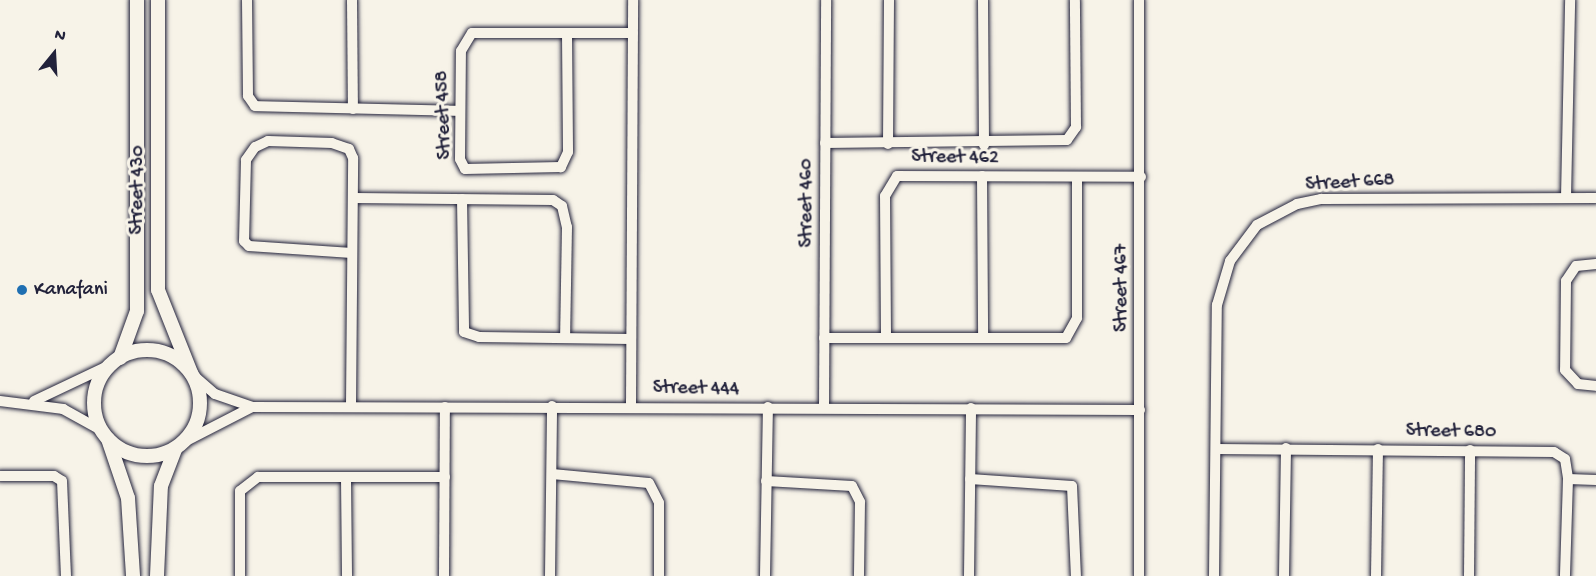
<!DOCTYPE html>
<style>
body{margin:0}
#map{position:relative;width:1596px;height:576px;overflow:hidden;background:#f7f3e8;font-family:"Gochi Hand",sans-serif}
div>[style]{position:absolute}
.roads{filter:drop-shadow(0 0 2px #22223b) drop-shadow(0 0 2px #22223b)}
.minor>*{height:10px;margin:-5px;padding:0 5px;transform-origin:5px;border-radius:5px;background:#f7f3e8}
.tertiary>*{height:14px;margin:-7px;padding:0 7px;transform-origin:7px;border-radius:7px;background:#f7f3e8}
.tertiary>.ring{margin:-7px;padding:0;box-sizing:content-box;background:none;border:14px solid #f7f3e8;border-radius:50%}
.dots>*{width:16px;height:16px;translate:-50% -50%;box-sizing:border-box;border:3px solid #f7f3e8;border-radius:50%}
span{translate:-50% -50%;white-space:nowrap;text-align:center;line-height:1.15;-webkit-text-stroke:6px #f7f3e8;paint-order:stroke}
.street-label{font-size:20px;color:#22223b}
.poi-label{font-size:20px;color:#22223b}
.left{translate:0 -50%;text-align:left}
.north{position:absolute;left:24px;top:24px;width:60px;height:60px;-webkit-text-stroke:4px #f7f3e8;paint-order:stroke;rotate:18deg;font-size:16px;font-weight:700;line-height:24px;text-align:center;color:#22223b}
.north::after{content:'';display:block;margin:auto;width:21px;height:27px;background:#22223b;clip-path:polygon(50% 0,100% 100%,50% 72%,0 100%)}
</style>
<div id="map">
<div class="roads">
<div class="minor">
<i style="left:247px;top:0;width:96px;rotate:89.4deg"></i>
<i style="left:248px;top:96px;width:12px;rotate:55deg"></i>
<i style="left:255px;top:106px;width:204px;rotate:1.4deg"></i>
<i style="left:352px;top:0;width:109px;rotate:89.5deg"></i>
<i style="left:983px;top:0;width:145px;rotate:89.6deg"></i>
<i style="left:1139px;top:0;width:576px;rotate:90deg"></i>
<i style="left:567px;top:34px;width:118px;rotate:89.5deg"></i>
<i style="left:568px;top:152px;width:17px;rotate:115deg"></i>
<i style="left:561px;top:167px;width:96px;rotate:178.8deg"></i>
<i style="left:465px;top:169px;width:11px;rotate:-117deg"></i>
<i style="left:460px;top:159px;width:108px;rotate:-89.5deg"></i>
<i style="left:461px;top:51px;width:21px;rotate:-59deg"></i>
<i style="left:472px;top:33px;width:161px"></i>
<i style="left:825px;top:143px;width:242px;rotate:-0.7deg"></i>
<i style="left:1067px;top:140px;width:16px;rotate:-55deg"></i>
<i style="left:1076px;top:127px;width:127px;rotate:-90.5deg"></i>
<i style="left:888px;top:144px;width:144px;rotate:-89.6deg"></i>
<i style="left:982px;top:176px;width:162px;rotate:89.6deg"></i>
<i style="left:354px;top:198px;width:199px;rotate:0.6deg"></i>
<i style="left:553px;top:200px;width:11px;rotate:34deg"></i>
<i style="left:562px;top:206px;width:22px;rotate:77deg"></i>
<i style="left:567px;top:227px;width:110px;rotate:91deg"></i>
<i style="left:1566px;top:198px;width:198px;rotate:-88.8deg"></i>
<i style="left:462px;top:199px;width:133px;rotate:89.1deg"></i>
<i style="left:464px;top:332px;width:16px;rotate:18deg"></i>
<i style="left:479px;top:337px;width:152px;rotate:0.8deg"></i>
<i style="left:1596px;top:264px;width:20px;rotate:174deg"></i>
<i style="left:1576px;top:266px;width:18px;rotate:124deg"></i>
<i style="left:1566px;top:281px;width:89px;rotate:90.6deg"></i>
<i style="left:1565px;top:370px;width:19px;rotate:47deg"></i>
<i style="left:1578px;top:384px;width:18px;rotate:6deg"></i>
<i style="left:886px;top:337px;width:141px;rotate:-90.4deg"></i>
<i style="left:885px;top:196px;width:23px;rotate:-59deg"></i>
<i style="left:897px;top:176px;width:244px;rotate:0.2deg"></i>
<i style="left:824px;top:338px;width:242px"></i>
<i style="left:1066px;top:338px;width:23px;rotate:-61deg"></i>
<i style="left:1077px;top:318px;width:140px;rotate:-90deg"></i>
<i style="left:193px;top:375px;width:29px;rotate:41deg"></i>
<i style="left:215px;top:394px;width:39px;rotate:19deg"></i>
<i style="left:252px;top:407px;width:888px;rotate:0.19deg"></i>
<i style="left:0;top:401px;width:64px;rotate:7.2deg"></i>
<i style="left:63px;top:409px;width:43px;rotate:28.9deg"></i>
<i style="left:34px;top:401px;width:84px;rotate:-25.3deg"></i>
<i style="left:351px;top:405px;width:247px;rotate:-89.5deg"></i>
<i style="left:353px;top:158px;width:10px;rotate:-114deg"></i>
<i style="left:349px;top:149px;width:18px;rotate:-161deg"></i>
<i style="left:332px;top:143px;width:64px;rotate:-178.2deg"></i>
<i style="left:268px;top:141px;width:14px;rotate:155deg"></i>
<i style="left:255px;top:147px;width:16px;rotate:125deg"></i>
<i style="left:246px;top:160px;width:81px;rotate:91.4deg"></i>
<i style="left:244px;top:241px;width:7px;rotate:45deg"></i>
<i style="left:249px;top:246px;width:103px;rotate:3.9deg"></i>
<i style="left:631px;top:406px;width:406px;rotate:-89.7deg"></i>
<i style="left:824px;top:407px;width:407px;rotate:-89.7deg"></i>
<i style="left:184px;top:442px;width:76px;rotate:-27.2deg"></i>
<i style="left:1216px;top:449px;width:338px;rotate:0.5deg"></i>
<i style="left:1554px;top:452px;width:13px;rotate:32deg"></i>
<i style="left:1565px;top:459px;width:20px;rotate:81deg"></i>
<i style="left:1568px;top:479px;width:97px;rotate:91.8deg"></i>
<i style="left:552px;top:474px;width:97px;rotate:5.3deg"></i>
<i style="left:649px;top:483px;width:22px;rotate:63deg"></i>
<i style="left:659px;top:503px;width:73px;rotate:90deg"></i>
<i style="left:0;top:476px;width:54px"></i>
<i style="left:54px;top:476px;width:9px;rotate:32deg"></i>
<i style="left:62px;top:481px;width:95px;rotate:87.6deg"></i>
<i style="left:346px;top:478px;width:98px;rotate:89.4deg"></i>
<i style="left:970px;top:479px;width:102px;rotate:3.9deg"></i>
<i style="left:1072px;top:486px;width:90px;rotate:87.5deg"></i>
<i style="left:1568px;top:479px;width:28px;rotate:2deg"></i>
<i style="left:766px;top:481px;width:86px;rotate:3.3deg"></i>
<i style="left:852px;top:486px;width:18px;rotate:63deg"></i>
<i style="left:860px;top:502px;width:74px;rotate:90.8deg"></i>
<i style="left:240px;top:576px;width:85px;rotate:-90deg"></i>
<i style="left:240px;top:491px;width:23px;rotate:-38deg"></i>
<i style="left:258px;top:477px;width:187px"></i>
<i style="left:444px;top:576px;width:169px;rotate:-89.7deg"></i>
<i style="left:550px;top:576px;width:170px;rotate:-89.3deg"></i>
<i style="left:765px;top:576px;width:169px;rotate:-89deg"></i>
<i style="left:969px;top:576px;width:168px;rotate:-89.3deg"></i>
<i style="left:1214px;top:576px;width:271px;rotate:-89.4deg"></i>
<i style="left:1217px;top:305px;width:46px;rotate:-73.5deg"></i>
<i style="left:1230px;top:261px;width:45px;rotate:-53.1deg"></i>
<i style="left:1257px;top:225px;width:45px;rotate:-27.7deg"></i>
<i style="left:1297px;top:204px;width:25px;rotate:-12deg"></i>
<i style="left:1321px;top:199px;width:275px;rotate:-0.2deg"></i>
<i style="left:1284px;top:576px;width:128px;rotate:-89.1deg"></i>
<i style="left:1376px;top:576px;width:127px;rotate:-89.1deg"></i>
<i style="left:1469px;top:576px;width:126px;rotate:-89.5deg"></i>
</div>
<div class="tertiary">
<i style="left:158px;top:0;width:290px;rotate:90deg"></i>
<i style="left:158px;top:290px;width:89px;rotate:68.3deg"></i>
<i class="ring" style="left:94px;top:350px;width:92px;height:92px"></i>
<i style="left:120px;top:358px;width:50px;rotate:-70.1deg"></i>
<i style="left:137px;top:311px;width:311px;rotate:-90deg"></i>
<i style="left:108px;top:439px;width:62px;rotate:71.3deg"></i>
<i style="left:128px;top:498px;width:78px;rotate:86.3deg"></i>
<i style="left:157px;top:576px;width:90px;rotate:-87.5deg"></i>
<i style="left:161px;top:486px;width:40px;rotate:-69deg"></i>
</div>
</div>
<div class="dots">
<i style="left:22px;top:290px;background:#1f6fb2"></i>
</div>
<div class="street-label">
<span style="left:444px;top:115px;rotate:-92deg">Street 458</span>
<span style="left:955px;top:158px;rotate:1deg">Street 462</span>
<span style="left:1350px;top:183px;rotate:-3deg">Street 668</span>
<span style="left:138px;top:190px;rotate:-89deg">Street 430</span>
<span style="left:807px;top:203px;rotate:-90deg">Street 460</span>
<span style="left:1122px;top:288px;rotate:-90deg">Street 467</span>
<span style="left:696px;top:389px;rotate:1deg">Street 444</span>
<span style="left:1451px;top:432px;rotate:1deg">Street 680</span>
</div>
<div class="poi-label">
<span class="left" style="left:34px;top:290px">Kanafani</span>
</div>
<div class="north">N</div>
</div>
